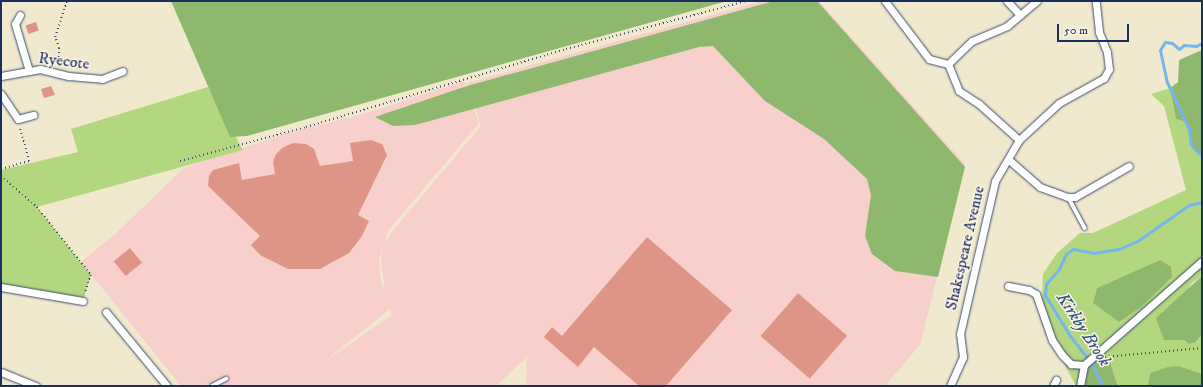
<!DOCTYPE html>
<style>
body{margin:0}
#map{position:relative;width:1203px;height:387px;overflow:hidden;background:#f0e9cd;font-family:"IM FELL DW Pica",serif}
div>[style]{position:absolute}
.built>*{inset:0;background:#f7d0cc}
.green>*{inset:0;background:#b3d77f}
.forest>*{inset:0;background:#8eb86e}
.stream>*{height:3px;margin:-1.5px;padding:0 1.5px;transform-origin:1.5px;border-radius:1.5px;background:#75b6ea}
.building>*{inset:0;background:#de9585;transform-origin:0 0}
.path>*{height:1.5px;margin-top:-0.75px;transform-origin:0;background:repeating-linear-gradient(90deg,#3b4b6f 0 1px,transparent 0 4px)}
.roads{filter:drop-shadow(0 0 1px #3b4b6f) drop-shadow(0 0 1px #3b4b6f)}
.lane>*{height:3.5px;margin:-1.75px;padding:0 1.75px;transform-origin:1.75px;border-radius:1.75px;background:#fff}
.street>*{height:7px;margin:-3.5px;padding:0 3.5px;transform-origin:3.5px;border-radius:3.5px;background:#fff}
span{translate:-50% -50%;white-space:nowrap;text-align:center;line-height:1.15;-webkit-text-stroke:3px #fcf5e5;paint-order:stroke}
.street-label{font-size:16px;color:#1b2f5e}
.water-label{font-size:17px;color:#365888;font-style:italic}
.frame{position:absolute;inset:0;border:2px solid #1b2f5e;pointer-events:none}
.scale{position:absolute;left:1057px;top:24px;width:72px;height:18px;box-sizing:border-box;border:2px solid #1b2f5e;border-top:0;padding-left:5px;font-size:12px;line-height:14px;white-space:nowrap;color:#1b2f5e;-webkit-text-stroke:3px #fcf5e5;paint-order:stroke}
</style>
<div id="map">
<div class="built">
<i style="clip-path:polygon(evenodd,762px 1px,819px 1px,965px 164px,920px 345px,885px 386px,526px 386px,527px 357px,496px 386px,181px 386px,81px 262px,115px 234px,184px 168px,290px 132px,357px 116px,464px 81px,479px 123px,388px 231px,379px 261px,381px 282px,385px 290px,381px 261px,384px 244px,391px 233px,481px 126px,467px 83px,762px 1px,390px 309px,392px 315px,330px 358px,330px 357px,390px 309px)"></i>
</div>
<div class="green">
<i style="clip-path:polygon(208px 87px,243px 150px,37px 207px,91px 275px,83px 301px,1px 285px,1px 170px,78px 152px,71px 129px)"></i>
<i style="clip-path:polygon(evenodd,1170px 88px,1176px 119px,1186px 122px,1191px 145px,1202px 156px,1202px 276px,1191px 284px,1164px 340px,1184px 340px,1189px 344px,1195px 343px,1202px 334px,1202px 374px,1179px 366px,1150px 373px,1148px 386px,1121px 386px,1117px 384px,1109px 358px,1080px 386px,1076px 386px,1041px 322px,1043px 274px,1057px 253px,1080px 233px,1093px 233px,1186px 190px,1164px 106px,1151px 94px,1170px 88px,1160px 260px,1093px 303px,1097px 288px,1160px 260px)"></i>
</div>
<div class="forest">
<i style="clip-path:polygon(171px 1px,727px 1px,247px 136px,230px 137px)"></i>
<i style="clip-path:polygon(774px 1px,817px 1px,965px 167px,938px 277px,895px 271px,872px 254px,865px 236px,871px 195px,867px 179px,824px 139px,765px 101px,713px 46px,699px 47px,415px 125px,393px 126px,375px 117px,467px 86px)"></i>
<i style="clip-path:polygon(1202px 50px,1202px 154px,1191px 145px,1186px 122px,1176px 119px,1170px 88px,1178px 82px,1179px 60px)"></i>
<i style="clip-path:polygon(1160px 260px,1171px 267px,1172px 277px,1141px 307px,1119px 322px,1093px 303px,1097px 288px)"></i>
<i style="clip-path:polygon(1202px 276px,1202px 334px,1195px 343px,1189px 344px,1184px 340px,1164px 340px,1156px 318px)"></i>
<i style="clip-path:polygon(1095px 356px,1109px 358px,1117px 384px,1121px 386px,1083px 386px,1084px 365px)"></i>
<i style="clip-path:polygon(1179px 366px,1202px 374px,1202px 386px,1148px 386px,1150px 373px,1168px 367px)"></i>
</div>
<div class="stream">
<i style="left:1202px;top:43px;width:7px;rotate:153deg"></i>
<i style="left:1196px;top:46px;width:12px;rotate:-175deg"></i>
<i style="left:1184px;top:45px;width:6px;rotate:141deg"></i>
<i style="left:1179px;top:49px;width:9px;rotate:-139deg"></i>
<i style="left:1172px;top:43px;width:7px;rotate:-172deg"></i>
<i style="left:1165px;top:42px;width:9px;rotate:122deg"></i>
<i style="left:1160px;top:50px;width:33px;rotate:78deg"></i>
<i style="left:1167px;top:82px;width:52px;rotate:64.9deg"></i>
<i style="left:1189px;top:129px;width:16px;rotate:83deg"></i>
<i style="left:1191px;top:145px;width:16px;rotate:45deg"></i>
<i style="left:1103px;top:386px;width:25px;rotate:-117deg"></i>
<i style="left:1092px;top:364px;width:36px;rotate:-128deg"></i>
<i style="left:1070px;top:336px;width:48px;rotate:-121.4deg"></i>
<i style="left:1045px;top:295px;width:11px;rotate:-85deg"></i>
<i style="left:1046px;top:284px;width:20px;rotate:-49deg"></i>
<i style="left:1059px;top:269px;width:17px;rotate:-65deg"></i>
<i style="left:1066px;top:254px;width:9px;rotate:-36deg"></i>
<i style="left:1073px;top:249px;width:20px;rotate:11deg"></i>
<i style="left:1093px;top:253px;width:26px;rotate:-9deg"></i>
<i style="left:1119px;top:249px;width:22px;rotate:-24deg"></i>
<i style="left:1139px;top:240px;width:61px;rotate:-35deg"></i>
<i style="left:1189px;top:205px;width:13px;rotate:-13deg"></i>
</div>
<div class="building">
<i style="left:36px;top:22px;width:9px;height:11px;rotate:72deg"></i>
<i style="clip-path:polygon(51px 86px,55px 95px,44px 98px,41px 89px)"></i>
<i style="clip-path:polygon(371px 140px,382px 144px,387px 155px,358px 215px,369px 221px,362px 236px,349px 253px,320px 269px,288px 269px,260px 255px,251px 245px,260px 236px,208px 186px,209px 176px,213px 170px,239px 163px,242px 180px,275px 174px,273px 162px,276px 154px,282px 148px,293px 143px,306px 144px,314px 149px,320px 166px,353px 161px,350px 143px)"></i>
<i style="clip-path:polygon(647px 237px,732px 310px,666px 386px,639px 386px,594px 347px,578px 367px,544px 337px,552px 327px,562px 336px)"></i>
<i style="left:130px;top:248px;width:19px;height:21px;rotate:51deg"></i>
<i style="left:798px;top:293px;width:65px;height:57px;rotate:41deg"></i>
</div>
<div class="path">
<i style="left:58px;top:65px;width:17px;rotate:-87deg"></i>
<i style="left:59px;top:48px;width:12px;rotate:-110deg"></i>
<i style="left:55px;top:37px;width:38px;rotate:-72deg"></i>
<i style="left:180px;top:161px;width:131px;rotate:-15.1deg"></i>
<i style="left:306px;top:127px;width:271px;rotate:-16.7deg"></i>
<i style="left:566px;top:49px;width:187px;rotate:-14.9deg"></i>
<i style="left:1px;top:169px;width:29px;rotate:-16deg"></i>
<i style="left:29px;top:161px;width:36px;rotate:-106deg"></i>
<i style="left:1px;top:176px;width:48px;rotate:40.7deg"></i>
<i style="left:37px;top:207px;width:87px;rotate:51.5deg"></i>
<i style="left:91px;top:275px;width:20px;rotate:108deg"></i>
<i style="left:1105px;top:357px;width:97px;rotate:-5.3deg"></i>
</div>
<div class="roads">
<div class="lane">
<i style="left:1069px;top:198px;width:34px;rotate:62deg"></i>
<i style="left:212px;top:386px;width:16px;rotate:-27deg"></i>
</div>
<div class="street">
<i style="left:885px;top:1px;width:73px;rotate:52.8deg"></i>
<i style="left:929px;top:59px;width:20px;rotate:15deg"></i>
<i style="left:1007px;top:1px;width:19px;rotate:47deg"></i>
<i style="left:20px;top:15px;width:10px;rotate:119deg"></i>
<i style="left:15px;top:24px;width:49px;rotate:73.4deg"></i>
<i style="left:1px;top:76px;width:40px;rotate:-10deg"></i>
<i style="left:40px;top:69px;width:30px;rotate:14deg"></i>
<i style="left:69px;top:76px;width:33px;rotate:5deg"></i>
<i style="left:102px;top:79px;width:22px;rotate:-21deg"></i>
<i style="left:1px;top:94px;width:30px;rotate:56deg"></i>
<i style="left:18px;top:119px;width:16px;rotate:-15deg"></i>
<i style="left:1019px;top:140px;width:54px;rotate:-138deg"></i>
<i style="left:979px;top:104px;width:24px;rotate:-147deg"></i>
<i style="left:959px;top:91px;width:29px;rotate:-112deg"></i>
<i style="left:948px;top:64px;width:33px;rotate:-44deg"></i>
<i style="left:972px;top:41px;width:38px;rotate:-23deg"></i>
<i style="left:1007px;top:26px;width:39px;rotate:-40deg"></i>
<i style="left:1009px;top:160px;width:41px;rotate:41.1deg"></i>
<i style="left:1040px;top:187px;width:30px;rotate:20deg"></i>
<i style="left:1068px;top:197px;width:7px"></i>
<i style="left:1075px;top:197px;width:62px;rotate:-29.9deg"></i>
<i style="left:1008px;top:286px;width:21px;rotate:11deg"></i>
<i style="left:1029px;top:290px;width:8px;rotate:30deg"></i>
<i style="left:1036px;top:294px;width:49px;rotate:70.8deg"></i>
<i style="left:1052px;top:340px;width:18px;rotate:56deg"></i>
<i style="left:1062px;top:355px;width:13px;rotate:45deg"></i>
<i style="left:1071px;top:364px;width:13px;rotate:4deg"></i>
<i style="left:1084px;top:365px;width:157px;rotate:-41.4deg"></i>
<i style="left:1px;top:287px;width:83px;rotate:9.7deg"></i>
<i style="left:106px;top:312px;width:96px;rotate:50.5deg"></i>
<i style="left:1px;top:372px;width:38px;rotate:22deg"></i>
<i style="left:950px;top:386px;width:32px;rotate:-66deg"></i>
<i style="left:963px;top:357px;width:23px;rotate:-97deg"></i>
<i style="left:960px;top:334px;width:157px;rotate:-77.1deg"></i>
<i style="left:995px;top:181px;width:48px;rotate:-59.7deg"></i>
<i style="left:1019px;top:140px;width:54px;rotate:-42.8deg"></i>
<i style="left:1059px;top:103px;width:51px;rotate:-29.1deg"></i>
<i style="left:1104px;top:78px;width:10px;rotate:-61deg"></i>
<i style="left:1109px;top:69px;width:17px;rotate:-97deg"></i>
<i style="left:1107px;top:52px;width:22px;rotate:-112deg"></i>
<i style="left:1099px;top:32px;width:31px;rotate:-96deg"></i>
<i style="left:1053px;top:386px;width:7px;rotate:-63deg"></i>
<i style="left:1080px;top:386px;width:21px;rotate:-79deg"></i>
</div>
</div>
<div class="street-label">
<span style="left:64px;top:61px;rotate:7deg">Ryecote</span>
<span style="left:965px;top:248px;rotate:-77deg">Shakespeare Avenue</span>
</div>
<div class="water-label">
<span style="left:1083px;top:330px;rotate:57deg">Kirkby Brook</span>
</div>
<div class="frame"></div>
<div class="scale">50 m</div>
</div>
